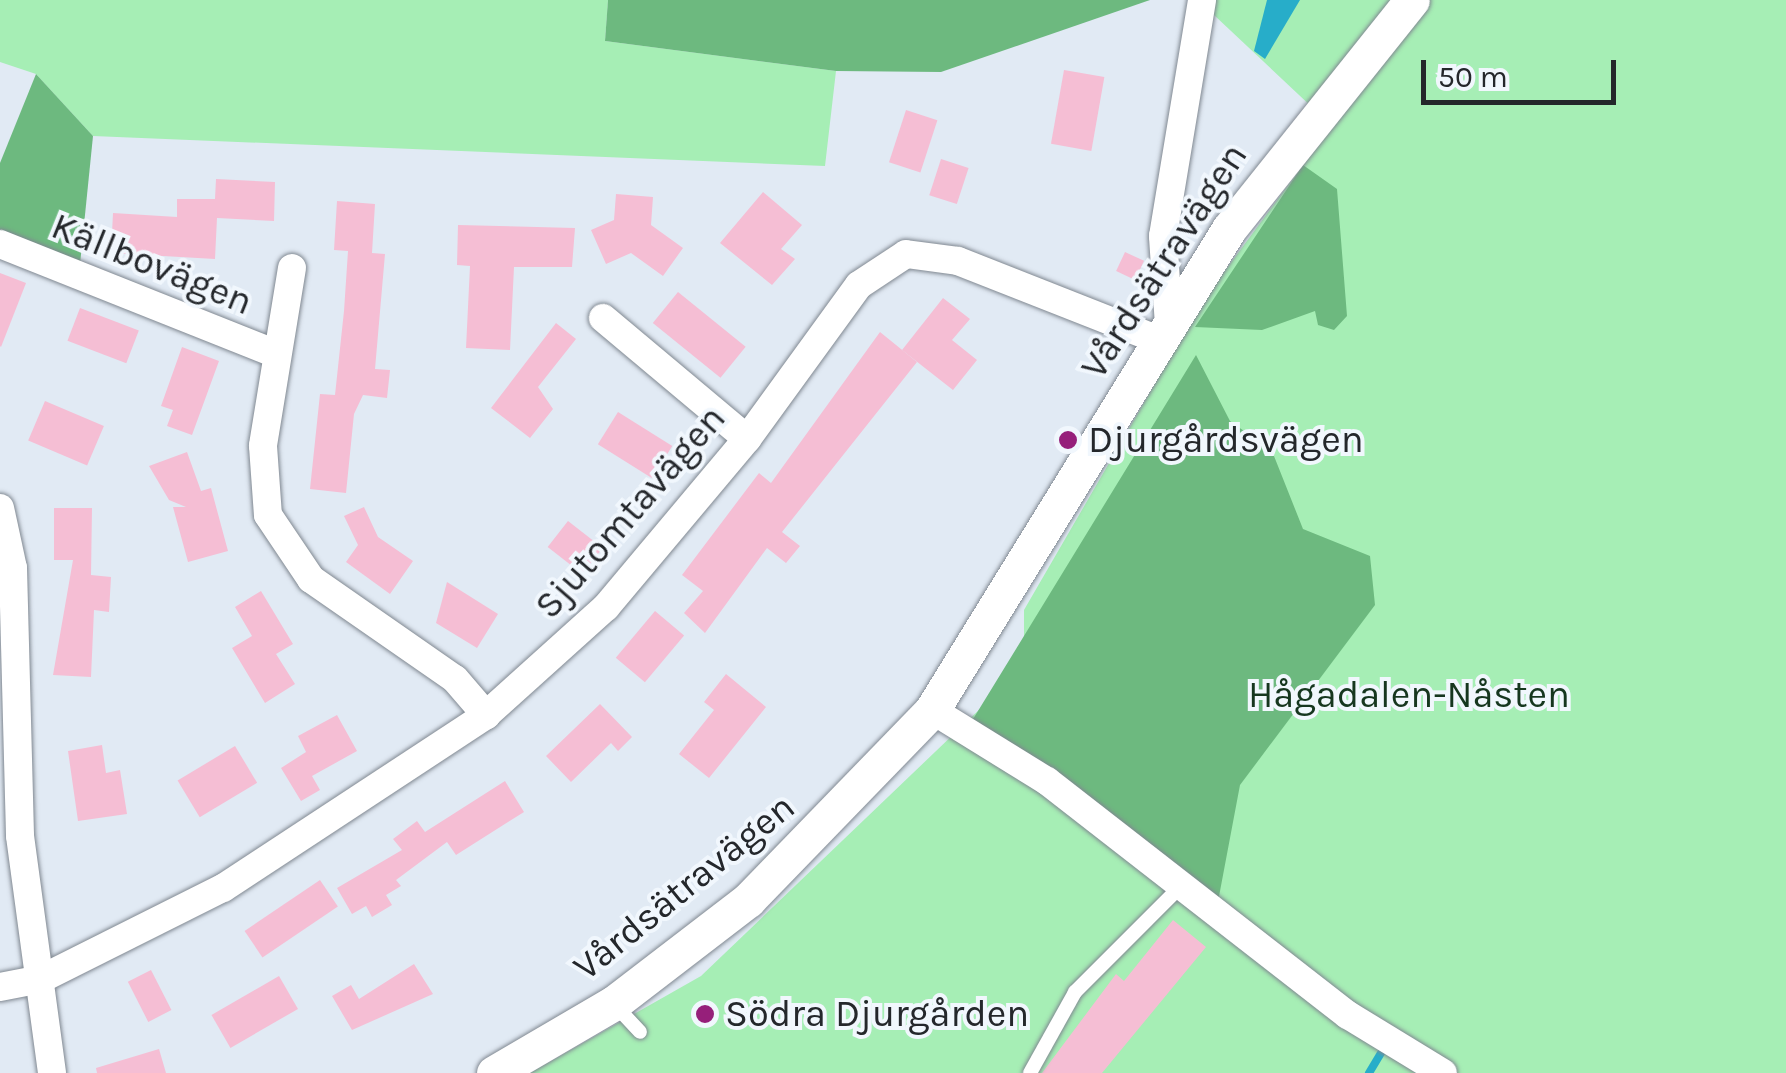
<!DOCTYPE html>
<meta charset="utf-8">
<style>
body{margin:0}
#map{position:relative;width:1786px;height:1073px;overflow:hidden;background:#e1eaf4;font-family:Karla,sans-serif}
div>[style]{position:absolute}
.green>*{inset:0;background:#a6eeb5}
.forest>*{inset:0;background:#6db97f}
.water>*{inset:0;background:#27adc9}
.stream>*{height:8px;margin:-4px;padding:0 4px;transform-origin:4px;border-radius:4px;background:#27adc9}
.building>*{inset:0;background:#f5bed4;transform-origin:0 0}
.roads{filter:drop-shadow(0 0 2px #808891) drop-shadow(0 0 2px #808891)}
.service>*{height:14px;margin:-7px;padding:0 7px;transform-origin:7px;border-radius:7px;background:#fff}
.minor>*{height:28px;margin:-14px;padding:0 14px;transform-origin:14px;border-radius:14px;background:#fff}
.tertiary>*{height:35px;margin:-17.5px;padding:0 17.5px;transform-origin:17.5px;border-radius:17.5px;background:#fff}
.dots>*{width:28px;height:28px;translate:-50% -50%;box-sizing:border-box;border:5px solid #f1f7fd;border-radius:50%}
span{translate:-50% -50%;white-space:nowrap;text-align:center;line-height:1.15;-webkit-text-stroke:8px #f1f7fd;paint-order:stroke}
.street-label{font-size:38px;color:#24272b}
.poi-label{font-size:38px;color:#24272b}
.left{translate:0 -50%;text-align:left}
.park-label{font-size:38px;color:#16371f}
.scale{position:absolute;left:1421px;top:60px;width:195px;height:45px;box-sizing:border-box;border:5px solid #24272b;border-top:0;padding-left:12px;font-size:30px;line-height:35px;white-space:nowrap;color:#24272b;-webkit-text-stroke:8px #f1f7fd;paint-order:stroke}
</style>
<div id="map">
<div class="green">
<i style="clip-path:polygon(0 0,608px 0,605px 41px,836px 71px,825px 166px,93px 136px,36px 74px,0 62px)"></i>
<i style="clip-path:polygon(1198px 0,1786px 0,1786px 1073px,530px 1073px,701px 976px,982px 707px,1024px 642px,1024px 610px,1204px 299px,1332px 126px)"></i>
</div>
<div class="forest">
<i style="clip-path:polygon(608px 0,1150px 0,941px 72px,836px 71px,605px 41px)"></i>
<i style="clip-path:polygon(36px 74px,93px 136px,79px 274px,0 244px,0 163px)"></i>
<i style="clip-path:polygon(1303px 165px,1337px 189px,1347px 316px,1334px 330px,1318px 325px,1315px 311px,1262px 330px,1195px 327px)"></i>
<i style="clip-path:polygon(1196px 355px,1230px 421px,1272px 451px,1303px 529px,1370px 556px,1375px 605px,1240px 785px,1217px 907px,970px 724px)"></i>
</div>
<div class="water">
<i style="clip-path:polygon(1267px 0,1300px 0,1265px 59px,1254px 51px)"></i>
</div>
<div class="stream">
<i style="left:1369px;top:1073px;width:23px;rotate:-59deg"></i>
</div>
<div class="building">
<i style="left:1064px;top:70px;width:41px;height:75px;rotate:10deg"></i>
<i style="left:906px;top:110px;width:33px;height:55px;rotate:18deg"></i>
<i style="left:941px;top:159px;width:29px;height:38px;rotate:18deg"></i>
<i style="clip-path:polygon(216px 179px,275px 182px,274px 221px,217px 218px,215px 259px,111px 253px,113px 213px,177px 217px,177px 199px,215px 199px)"></i>
<i style="clip-path:polygon(763px 192px,802px 225px,781px 249px,795px 259px,772px 285px,720px 243px)"></i>
<i style="clip-path:polygon(616px 194px,653px 197px,651px 225px,683px 248px,663px 276px,631px 253px,606px 264px,591px 230px,614px 220px)"></i>
<i style="clip-path:polygon(337px 201px,375px 204px,372px 253px,385px 254px,375px 369px,390px 370px,387px 398px,363px 395px,354px 414px,346px 493px,310px 489px,320px 394px,335px 395px,344px 311px,348px 251px,334px 250px)"></i>
<i style="clip-path:polygon(458px 225px,575px 228px,572px 267px,514px 267px,510px 350px,466px 348px,470px 266px,457px 265px)"></i>
<i style="left:1125px;top:252px;width:21px;height:21px;rotate:25deg"></i>
<i style="clip-path:polygon(0 273px,26px 283px,1px 347px,0 346px)"></i>
<i style="left:678px;top:292px;width:87px;height:40px;rotate:39deg"></i>
<i style="clip-path:polygon(943px 298px,970px 319px,952px 340px,977px 360px,953px 390px,902px 350px)"></i>
<i style="left:80px;top:308px;width:63px;height:35px;rotate:21deg"></i>
<i style="clip-path:polygon(556px 323px,576px 339px,538px 387px,553px 409px,530px 438px,491px 408px)"></i>
<i style="clip-path:polygon(880px 332px,917px 362px,782px 532px,800px 546px,786px 563px,767px 548px,705px 633px,684px 613px,703px 591px,682px 575px,759px 473px,771px 483px)"></i>
<i style="clip-path:polygon(182px 347px,219px 361px,192px 435px,167px 426px,173px 410px,161px 406px)"></i>
<i style="left:45px;top:401px;width:64px;height:43px;rotate:23deg"></i>
<i style="left:618px;top:412px;width:64px;height:38px;rotate:32deg"></i>
<i style="clip-path:polygon(187px 452px,201px 491px,211px 488px,228px 551px,188px 562px,173px 507px,186px 507px,169px 500px,149px 466px)"></i>
<i style="clip-path:polygon(364px 507px,378px 537px,413px 561px,390px 594px,346px 562px,358px 545px,344px 516px)"></i>
<i style="clip-path:polygon(54px 508px,92px 508px,91px 575px,111px 577px,109px 612px,94px 610px,91px 677px,53px 675px,73px 560px,54px 560px)"></i>
<i style="left:568px;top:521px;width:44px;height:33px;rotate:38deg"></i>
<i style="clip-path:polygon(447px 582px,498px 614px,477px 648px,436px 623px)"></i>
<i style="clip-path:polygon(261px 591px,293px 644px,276px 654px,295px 684px,265px 703px,232px 648px,252px 636px,235px 607px)"></i>
<i style="left:655px;top:611px;width:38px;height:61px;rotate:40deg"></i>
<i style="clip-path:polygon(726px 674px,766px 707px,709px 778px,679px 754px,714px 710px,704px 702px)"></i>
<i style="clip-path:polygon(600px 704px,632px 737px,618px 751px,611px 743px,571px 782px,546px 756px)"></i>
<i style="clip-path:polygon(337px 715px,357px 751px,312px 776px,320px 790px,301px 801px,281px 768px,306px 752px,298px 736px)"></i>
<i style="clip-path:polygon(102px 745px,106px 773px,120px 770px,127px 814px,78px 821px,68px 751px)"></i>
<i style="left:235px;top:746px;width:43px;height:67px;rotate:59deg"></i>
<i style="clip-path:polygon(505px 781px,524px 812px,456px 855px,447px 842px,396px 880px,401px 886px,386px 895px,392px 905px,372px 917px,366px 906px,352px 914px,337px 888px,402px 850px,393px 839px,417px 821px,425px 832px)"></i>
<i style="left:320px;top:880px;width:32px;height:91px;rotate:56deg"></i>
<i style="clip-path:polygon(1173px 920px,1206px 947px,1102px 1073px,1042px 1073px,1116px 974px,1124px 981px)"></i>
<i style="clip-path:polygon(414px 964px,433px 994px,352px 1030px,332px 996px,351px 985px,359px 999px)"></i>
<i style="left:151px;top:970px;width:45px;height:26px;rotate:63deg"></i>
<i style="left:279px;top:976px;width:38px;height:78px;rotate:60deg"></i>
<i style="clip-path:polygon(159px 1049px,166px 1073px,97px 1073px,96px 1068px)"></i>
</div>
<div class="roads">
<div class="service">
<i style="left:614px;top:1004px;width:38px;rotate:47deg"></i>
<i style="left:1030px;top:1073px;width:93px;rotate:-60.9deg"></i>
<i style="left:1075px;top:992px;width:156px;rotate:-45deg"></i>
</div>
<div class="minor">
<i style="left:0;top:244px;width:297px;rotate:21.7deg"></i>
<i style="left:292px;top:268px;width:180px;rotate:99.3deg"></i>
<i style="left:263px;top:446px;width:69px;rotate:85.9deg"></i>
<i style="left:268px;top:515px;width:77px;rotate:56.1deg"></i>
<i style="left:311px;top:579px;width:175px;rotate:34.8deg"></i>
<i style="left:455px;top:679px;width:48px;rotate:49.3deg"></i>
<i style="left:603px;top:318px;width:188px;rotate:40deg"></i>
<i style="left:1169px;top:325px;width:89px;rotate:-93.9deg"></i>
<i style="left:1163px;top:236px;width:239px;rotate:-80.6deg"></i>
<i style="left:0;top:508px;width:61px;rotate:77.8deg"></i>
<i style="left:13px;top:568px;width:268px;rotate:88.5deg"></i>
<i style="left:20px;top:836px;width:239px;rotate:82.3deg"></i>
<i style="left:932px;top:710px;width:135px;rotate:31.7deg"></i>
<i style="left:1047px;top:781px;width:381px;rotate:37.9deg"></i>
<i style="left:1348px;top:1015px;width:111px;rotate:31.4deg"></i>
<i style="left:0;top:987px;width:42px;rotate:-11deg"></i>
<i style="left:41px;top:979px;width:203px;rotate:-26.6deg"></i>
<i style="left:223px;top:888px;width:315px;rotate:-33.3deg"></i>
<i style="left:486px;top:715px;width:161px;rotate:-42deg"></i>
<i style="left:606px;top:607px;width:219px;rotate:-50deg"></i>
<i style="left:747px;top:439px;width:190px;rotate:-54deg"></i>
<i style="left:859px;top:285px;width:56px;rotate:-33.4deg"></i>
<i style="left:906px;top:254px;width:52px;rotate:7.7deg"></i>
<i style="left:958px;top:261px;width:216px;rotate:21.5deg"></i>
</div>
<div class="tertiary">
<i style="left:494px;top:1073px;width:139px;rotate:-30.3deg"></i>
<i style="left:614px;top:1003px;width:169px;rotate:-37.5deg"></i>
<i style="left:748px;top:900px;width:264px;rotate:-45.9deg"></i>
<i style="left:932px;top:710px;width:565px;rotate:-58.31deg"></i>
<i style="left:1229px;top:229px;width:293px;rotate:-51.4deg"></i>
</div>
</div>
<div class="dots">
<i style="left:1068px;top:440px;background:#961f7a"></i>
<i style="left:705px;top:1014px;background:#961f7a"></i>
</div>
<div class="street-label">
<span style="left:1164px;top:261px;rotate:-57deg">Vårdsätravägen</span>
<span style="left:152px;top:264px;rotate:22deg">Källbovägen</span>
<span style="left:630px;top:512px;rotate:-49deg">Sjutomtavägen</span>
<span style="left:684px;top:887px;rotate:-39deg">Vårdsätravägen</span>
</div>
<div class="poi-label">
<span class="left" style="left:1088px;top:440px">Djurgårdsvägen</span>
<span class="left" style="left:725px;top:1014px">Södra Djurgården</span>
</div>
<div class="park-label">
<span style="left:1409px;top:695px">Hågadalen-Nåsten</span>
</div>
<div class="scale">50 m</div>
</div>
